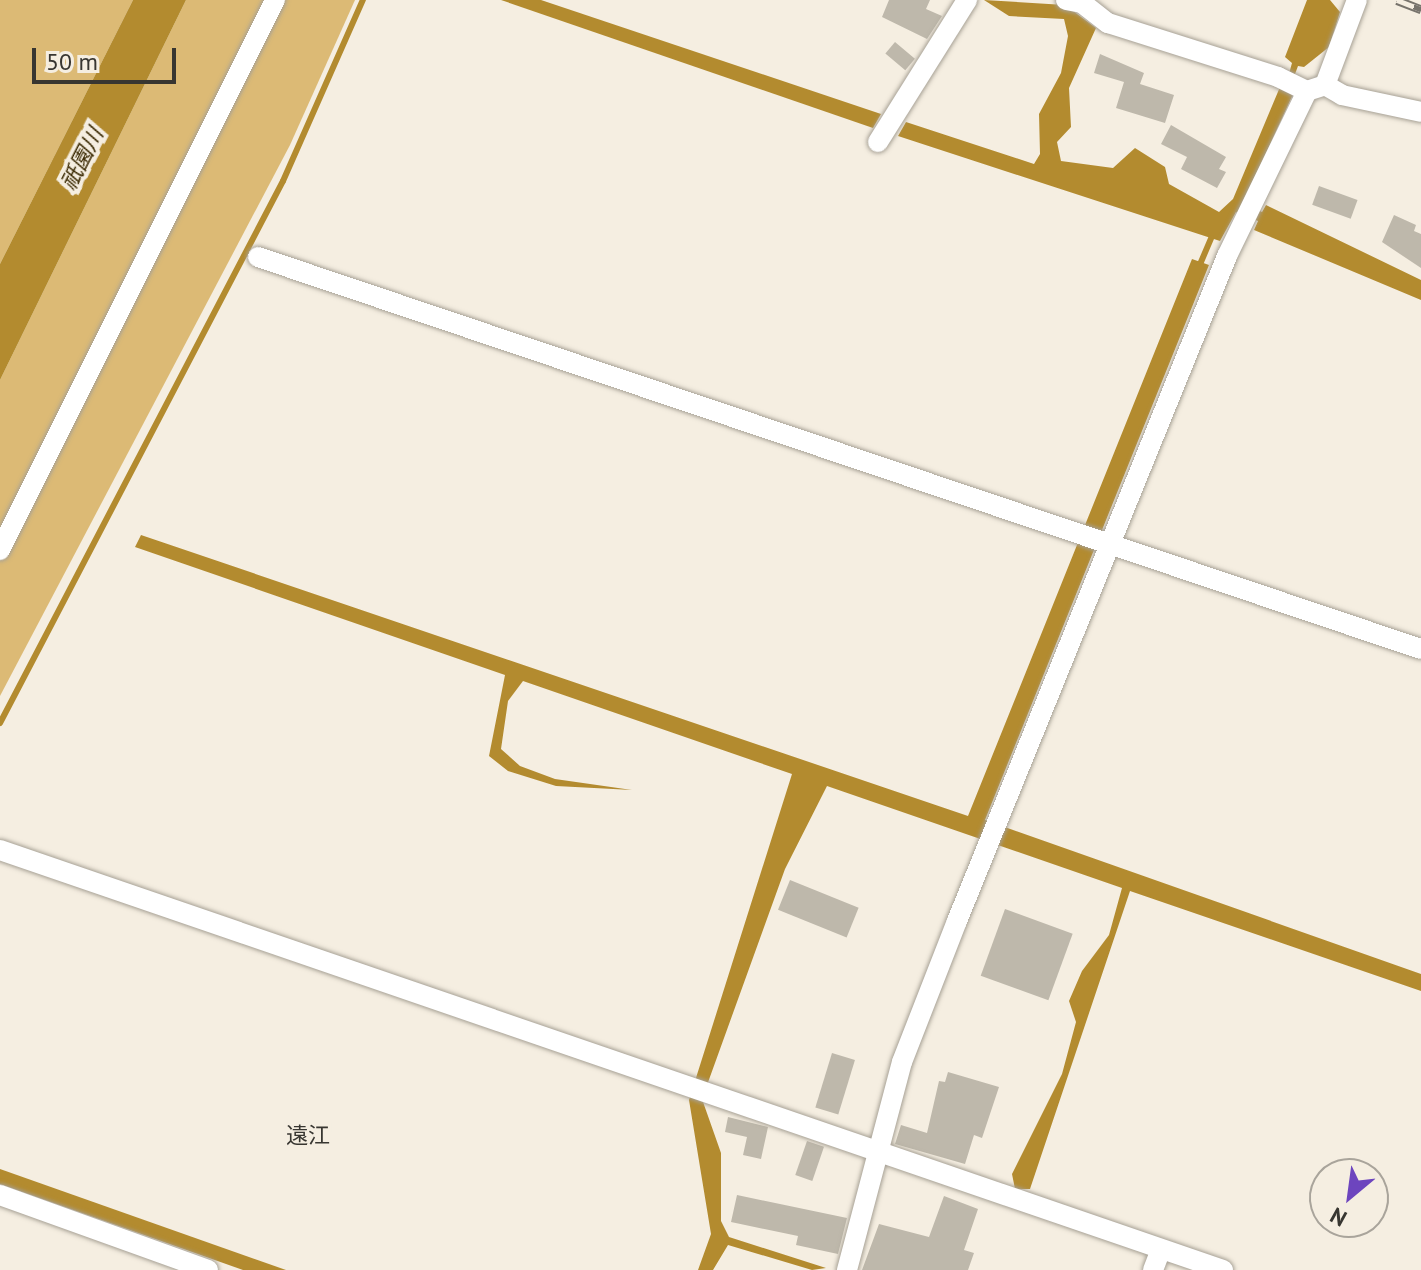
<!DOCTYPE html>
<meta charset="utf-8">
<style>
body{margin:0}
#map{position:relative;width:1421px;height:1270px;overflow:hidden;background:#f5eee1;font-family:"PT Sans","Noto Sans JP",sans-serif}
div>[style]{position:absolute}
.green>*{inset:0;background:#dcba75}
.water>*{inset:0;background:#b38b2f}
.stream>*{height:6px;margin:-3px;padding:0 3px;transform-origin:3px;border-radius:3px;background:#b38b2f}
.building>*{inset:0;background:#beb8ab;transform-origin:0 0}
.roads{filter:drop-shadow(0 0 2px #a7a195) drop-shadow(0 0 2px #a7a195)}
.minor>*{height:20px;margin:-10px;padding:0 10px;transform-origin:10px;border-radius:10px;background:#fff}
.rail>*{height:9px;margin-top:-4.5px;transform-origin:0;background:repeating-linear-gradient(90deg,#f5eee1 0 18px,#77736c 0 36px);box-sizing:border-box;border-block:2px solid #77736c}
span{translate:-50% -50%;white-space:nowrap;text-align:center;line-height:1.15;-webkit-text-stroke:8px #f5eee1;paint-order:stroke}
.water-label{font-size:22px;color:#3a2902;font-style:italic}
.neighbourhood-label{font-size:22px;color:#383631}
.north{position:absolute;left:1309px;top:1158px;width:80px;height:80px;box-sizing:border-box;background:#f5eee1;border:2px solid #a9a49b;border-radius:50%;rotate:209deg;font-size:22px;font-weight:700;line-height:32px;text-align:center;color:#383631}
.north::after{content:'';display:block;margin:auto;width:28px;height:36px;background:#6d45be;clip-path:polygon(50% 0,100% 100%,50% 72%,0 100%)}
.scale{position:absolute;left:32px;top:48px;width:144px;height:36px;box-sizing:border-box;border:4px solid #383631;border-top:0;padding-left:10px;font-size:24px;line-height:28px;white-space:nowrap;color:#383631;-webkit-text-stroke:6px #f5eee1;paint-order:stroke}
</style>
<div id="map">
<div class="green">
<i style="clip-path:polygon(0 0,133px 0,0 264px)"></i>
<i style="clip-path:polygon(186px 0,355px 0,290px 145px,0 696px,0 380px)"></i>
</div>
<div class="water">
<i style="clip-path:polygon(133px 0,186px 0,0 380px,0 264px)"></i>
<i style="clip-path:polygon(501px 0,541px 0,881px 114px,873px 128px)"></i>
<i style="clip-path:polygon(984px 0,1065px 5px,1096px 28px,1069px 88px,1071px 127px,1057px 142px,1061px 161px,1113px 168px,1135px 148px,1165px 167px,1169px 184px,1219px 212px,1233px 199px,1280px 87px,1285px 88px,1292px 63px,1285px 57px,1307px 0,1330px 0,1340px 12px,1329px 47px,1304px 67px,1298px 66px,1289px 90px,1294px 92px,1243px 203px,1262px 212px,1266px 205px,1421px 280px,1421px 300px,1254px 230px,1258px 221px,1236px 212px,1220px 241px,898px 136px,906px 122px,1034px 164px,1040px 154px,1039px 114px,1061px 73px,1068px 36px,1064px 19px,1009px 16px)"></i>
<i style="clip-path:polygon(1192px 259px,1209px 265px,985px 820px,1421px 974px,1421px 991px,1130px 891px,1030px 1189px,1015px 1189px,1012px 1174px,1062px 1074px,1076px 1022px,1069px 1001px,1082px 971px,1109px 935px,1122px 888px,827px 786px,785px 869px,702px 1099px,721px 1153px,721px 1221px,729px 1237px,826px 1268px,812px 1270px,728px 1245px,713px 1270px,698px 1270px,711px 1234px,689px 1100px,792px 774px,523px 681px,508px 701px,501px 749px,520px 766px,555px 779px,632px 790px,556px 786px,508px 771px,489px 756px,505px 675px,135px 547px,141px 535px,968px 816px)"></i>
<i style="clip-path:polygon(0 1169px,286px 1270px,243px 1270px,0 1184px)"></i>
</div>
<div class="stream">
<i style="left:1201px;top:262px;width:26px;rotate:-67deg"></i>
<i style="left:0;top:723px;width:611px;rotate:-62.43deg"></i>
<i style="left:283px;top:181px;width:198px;rotate:-66.2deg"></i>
</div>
<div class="building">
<i style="clip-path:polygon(889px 0,930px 0,926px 9px,942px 16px,927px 39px,882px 17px)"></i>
<i style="left:895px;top:42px;width:26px;height:15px;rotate:40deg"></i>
<i style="clip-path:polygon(1100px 54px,1144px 73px,1140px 84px,1174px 95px,1165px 123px,1116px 108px,1124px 82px,1094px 73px)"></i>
<i style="clip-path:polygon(1171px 125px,1226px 157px,1219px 169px,1226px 172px,1217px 188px,1181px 169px,1187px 157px,1161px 144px)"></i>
<i style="left:1319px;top:186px;width:41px;height:20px;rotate:20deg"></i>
<i style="clip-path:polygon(1394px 215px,1416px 225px,1414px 231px,1421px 234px,1421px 268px,1382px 242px)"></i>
<i style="left:790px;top:880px;width:74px;height:32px;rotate:22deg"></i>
<i style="left:1005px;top:909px;width:72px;height:71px;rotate:20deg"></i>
<i style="left:832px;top:1053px;width:24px;height:57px;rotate:17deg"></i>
<i style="clip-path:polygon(948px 1072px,999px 1087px,982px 1138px,974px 1135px,965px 1164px,895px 1144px,901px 1125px,927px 1133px,939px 1081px,945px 1082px)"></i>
<i style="clip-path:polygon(728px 1117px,768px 1127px,761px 1159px,743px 1155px,747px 1137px,725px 1132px)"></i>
<i style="left:807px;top:1141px;width:18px;height:36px;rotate:19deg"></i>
<i style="clip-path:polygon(737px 1195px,847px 1218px,838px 1254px,796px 1245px,798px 1236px,731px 1222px)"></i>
<i style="clip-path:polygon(944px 1196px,978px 1209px,964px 1250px,974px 1253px,968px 1270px,862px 1270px,879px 1224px,929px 1237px)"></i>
</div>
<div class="roads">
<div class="minor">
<i style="left:1066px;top:0;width:16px;rotate:11deg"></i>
<i style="left:1082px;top:3px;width:33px;rotate:38deg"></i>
<i style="left:1108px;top:23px;width:178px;rotate:17.6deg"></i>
<i style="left:1278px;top:77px;width:32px;rotate:26deg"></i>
<i style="left:1325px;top:85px;width:20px;rotate:30deg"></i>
<i style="left:1342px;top:95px;width:81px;rotate:12.1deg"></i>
<i style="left:878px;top:142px;width:168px;rotate:-57.9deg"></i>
<i style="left:258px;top:257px;width:1227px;rotate:18.63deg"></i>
<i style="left:0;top:550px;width:615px;rotate:-63.43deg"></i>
<i style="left:0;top:850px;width:1293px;rotate:18.95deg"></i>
<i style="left:0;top:1195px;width:221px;rotate:19.8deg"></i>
<i style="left:847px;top:1270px;width:215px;rotate:-75.2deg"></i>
<i style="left:902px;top:1062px;width:151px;rotate:-68.7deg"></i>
<i style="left:957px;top:921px;width:718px;rotate:-67.9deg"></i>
<i style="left:1227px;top:256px;width:183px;rotate:-64.1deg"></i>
<i style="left:1307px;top:91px;width:19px;rotate:-18deg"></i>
<i style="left:1325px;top:85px;width:91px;rotate:-69.4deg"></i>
<i style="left:1153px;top:1270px;width:22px;rotate:-69deg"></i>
</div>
</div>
<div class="rail">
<i style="left:1397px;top:0;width:26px;rotate:21deg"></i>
</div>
<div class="water-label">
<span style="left:82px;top:159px;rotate:-63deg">祇園川</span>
</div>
<div class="neighbourhood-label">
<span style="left:308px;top:1136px">遠江</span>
</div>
<div class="north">N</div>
<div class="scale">50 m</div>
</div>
